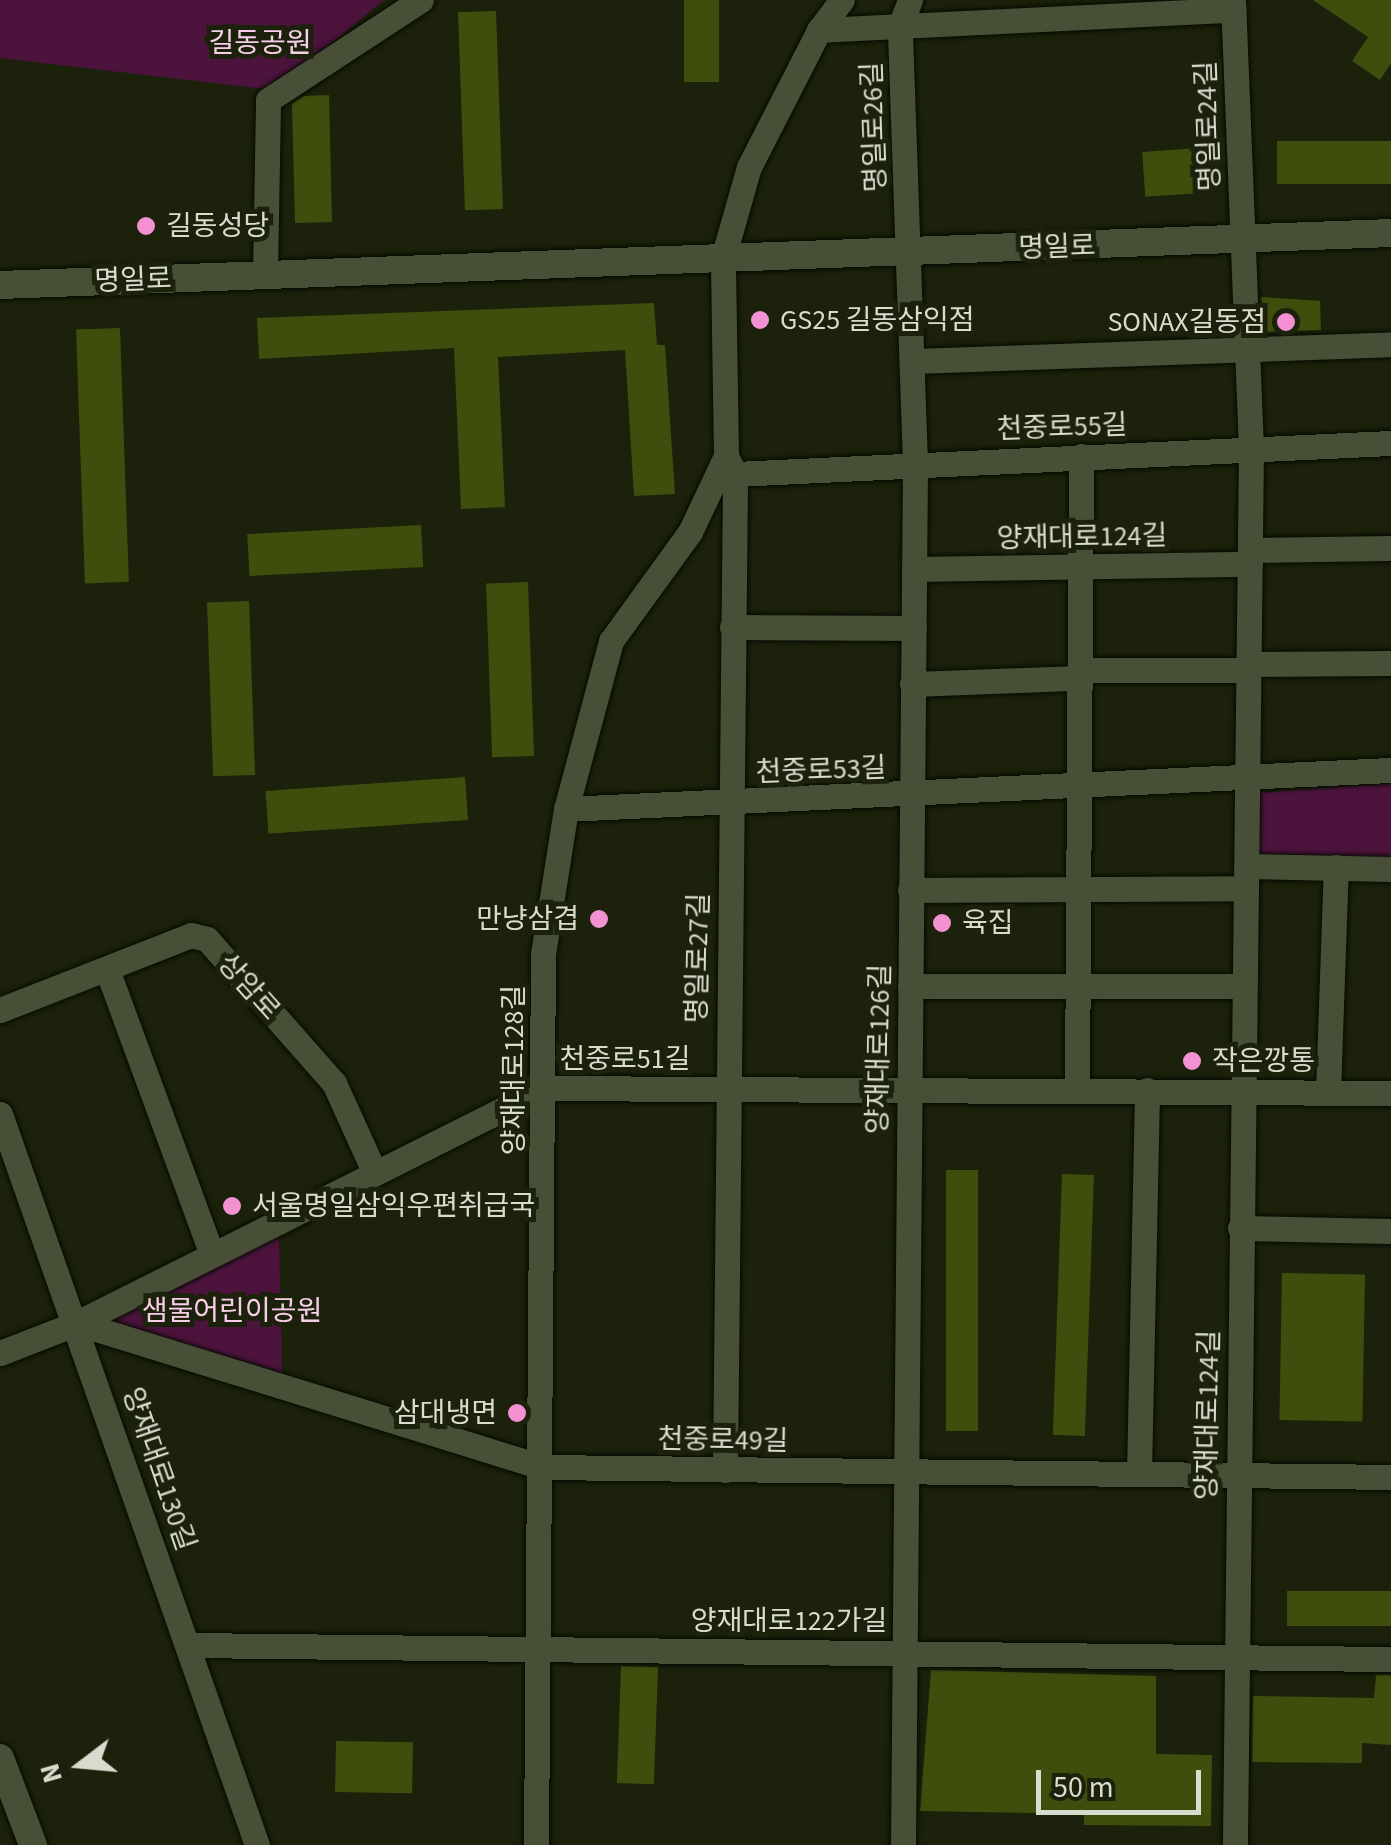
<!DOCTYPE html>
<meta charset="utf-8">
<style>
body{margin:0}
#map{position:relative;width:1391px;height:1845px;overflow:hidden;background:#1b210b;font-family:"Source Sans 3","Noto Sans KR",sans-serif}
div>[style]{position:absolute}
.green>*{inset:0;background:#4c133c}
.building>*{inset:0;background:#3f4e0d;transform-origin:0 0}
.roads{filter:drop-shadow(0 0 2px #060a00) drop-shadow(0 0 2px #060a00)}
.minor>*{height:25px;margin:-12.5px;padding:0 12.5px;transform-origin:12.5px;border-radius:12.5px;background:#484f37}
.tertiary>*{height:28px;margin:-14px;padding:0 14px;transform-origin:14px;border-radius:14px;background:#484f37}
.dots>*{width:28px;height:28px;translate:-50% -50%;box-sizing:border-box;border:5px solid #1b210b;border-radius:50%}
span{translate:-50% -50%;white-space:nowrap;text-align:center;line-height:1.15;-webkit-text-stroke:10px #1b210b;paint-order:stroke}
.park-label{font-size:28px;color:#f7cee7}
.street-label{font-size:28px;color:#d7dcce}
.poi-label{font-size:28px;color:#d7dcce}
.left{translate:0 -50%;text-align:left}
.right{translate:-100% -50%;text-align:right}
.north{position:absolute;left:30px;top:1715px;width:100px;height:100px;-webkit-text-stroke:8px #1b210b;paint-order:stroke;rotate:254deg;font-size:28px;font-weight:700;line-height:40px;text-align:center;color:#d7dcce}
.north::after{content:'';display:block;margin:auto;width:35px;height:45px;background:#d7dcce;clip-path:polygon(50% 0,100% 100%,50% 72%,0 100%)}
.scale{position:absolute;left:1036px;top:1770px;width:165px;height:45px;box-sizing:border-box;border:5px solid #d7dcce;border-top:0;padding-left:12px;font-size:30px;line-height:35px;white-space:nowrap;color:#d7dcce;-webkit-text-stroke:8px #1b210b;paint-order:stroke}
</style>
<div id="map">
<div class="green">
<i style="clip-path:polygon(0 0,384px 0,274px 90px,0 58px)"></i>
<i style="clip-path:polygon(1391px 783px,1391px 862px,1254px 859px,1260px 793px)"></i>
<i style="clip-path:polygon(279px 1237px,282px 1374px,104px 1322px)"></i>
</div>
<div class="building">
<i style="left:684px;top:0;width:35px;height:82px"></i>
<i style="clip-path:polygon(1313px 0,1391px 0,1391px 63px,1380px 80px,1352px 61px,1368px 37px)"></i>
<i style="left:496px;top:11px;width:198px;height:38px;rotate:88deg"></i>
<i style="clip-path:polygon(329px 95px,332px 222px,295px 223px,292px 104px,304px 96px)"></i>
<i style="left:1391px;top:141px;width:43px;height:114px;rotate:90deg"></i>
<i style="left:1198px;top:148px;width:45px;height:56px;rotate:86deg"></i>
<i style="clip-path:polygon(1261px 297px,1320px 301px,1321px 330px,1263px 332px)"></i>
<i style="clip-path:polygon(654px 303px,657px 345px,665px 345px,675px 494px,634px 496px,625px 350px,498px 357px,505px 507px,461px 509px,454px 348px,259px 359px,257px 318px)"></i>
<i style="left:120px;top:328px;width:254px;height:44px;rotate:88deg"></i>
<i style="left:421px;top:525px;width:42px;height:174px;rotate:87deg"></i>
<i style="left:528px;top:582px;width:174px;height:42px;rotate:88deg"></i>
<i style="left:249px;top:601px;width:174px;height:42px;rotate:88deg"></i>
<i style="left:465px;top:777px;width:43px;height:200px;rotate:86deg"></i>
<i style="left:946px;top:1170px;width:32px;height:261px"></i>
<i style="left:1062px;top:1174px;width:32px;height:261px;rotate:2deg"></i>
<i style="left:1282px;top:1273px;width:83px;height:147px;rotate:1deg"></i>
<i style="left:1287px;top:1591px;width:104px;height:35px"></i>
<i style="left:621px;top:1666px;width:37px;height:117px;rotate:2deg"></i>
<i style="clip-path:polygon(931px 1670px,1156px 1676px,1156px 1754px,1212px 1755px,1211px 1826px,1084px 1825px,1084px 1814px,920px 1811px)"></i>
<i style="clip-path:polygon(1376px 1675px,1391px 1675px,1391px 1745px,1362px 1743px,1362px 1763px,1252px 1762px,1253px 1696px,1374px 1698px)"></i>
<i style="left:336px;top:1741px;width:77px;height:51px;rotate:1deg"></i>
</div>
<div class="roads">
<div class="minor">
<i style="left:1233px;top:0;width:450px;rotate:87.7deg"></i>
<i style="left:1251px;top:450px;width:1395px;rotate:90.66deg"></i>
<i style="left:819px;top:30px;width:415px;rotate:-2.8deg"></i>
<i style="left:265px;top:275px;width:175px;rotate:-89deg"></i>
<i style="left:268px;top:100px;width:183px;rotate:-33.2deg"></i>
<i style="left:913px;top:361px;width:478px;rotate:-2deg"></i>
<i style="left:735px;top:474px;width:657px;rotate:-2.71deg"></i>
<i style="left:1250px;top:550px;width:141px;rotate:-0.8deg"></i>
<i style="left:914px;top:569px;width:336px;rotate:-0.9deg"></i>
<i style="left:732px;top:627px;width:182px;rotate:0.3deg"></i>
<i style="left:1249px;top:664px;width:142px;rotate:-0.4deg"></i>
<i style="left:1079px;top:670px;width:170px"></i>
<i style="left:912px;top:684px;width:167px;rotate:-2.1deg"></i>
<i style="left:566px;top:809px;width:826px;rotate:-2.71deg"></i>
<i style="left:1247px;top:866px;width:144px;rotate:1.2deg"></i>
<i style="left:910px;top:890px;width:336px;rotate:-0.3deg"></i>
<i style="left:108px;top:972px;width:301px;rotate:69.8deg"></i>
<i style="left:910px;top:986px;width:334px"></i>
<i style="left:0;top:1010px;width:205px;rotate:-21.4deg"></i>
<i style="left:191px;top:935px;width:16px;rotate:14deg"></i>
<i style="left:207px;top:939px;width:192px;rotate:48.6deg"></i>
<i style="left:334px;top:1083px;width:97px;rotate:65.6deg"></i>
<i style="left:1077px;top:1091px;width:635px;rotate:-89.64deg"></i>
<i style="left:1328px;top:1092px;width:225px;rotate:-88deg"></i>
<i style="left:0;top:1114px;width:775px;rotate:70.63deg"></i>
<i style="left:1240px;top:1228px;width:151px;rotate:1.1deg"></i>
<i style="left:77px;top:1323px;width:487px;rotate:17.2deg"></i>
<i style="left:542px;top:1467px;width:849px;rotate:0.67deg"></i>
<i style="left:0;top:1353px;width:83px;rotate:-21.3deg"></i>
<i style="left:77px;top:1323px;width:524px;rotate:-26.66deg"></i>
<i style="left:545px;top:1088px;width:846px;rotate:0.34deg"></i>
<i style="left:725px;top:1470px;width:996px;rotate:-89.42deg"></i>
<i style="left:735px;top:474px;width:20px;rotate:-117deg"></i>
<i style="left:726px;top:456px;width:198px;rotate:-90.9deg"></i>
<i style="left:723px;top:258px;width:95px;rotate:-74.1deg"></i>
<i style="left:749px;top:167px;width:154px;rotate:-62.9deg"></i>
<i style="left:819px;top:30px;width:38px;rotate:-53deg"></i>
<i style="left:1139px;top:1474px;width:384px;rotate:-88.8deg"></i>
<i style="left:188px;top:1645px;width:1203px;rotate:0.67deg"></i>
<i style="left:536px;top:1845px;width:891px;rotate:-89.55deg"></i>
<i style="left:543px;top:954px;width:147px;rotate:-81deg"></i>
<i style="left:566px;top:809px;width:174px;rotate:-75deg"></i>
<i style="left:611px;top:641px;width:135px;rotate:-54.1deg"></i>
<i style="left:690px;top:532px;width:84px;rotate:-64.7deg"></i>
<i style="left:903px;top:1845px;width:1382px;rotate:-89.5deg"></i>
<i style="left:915px;top:463px;width:437px;rotate:-92deg"></i>
<i style="left:900px;top:26px;width:28px;rotate:-69deg"></i>
</div>
<div class="tertiary">
<i style="left:0;top:285px;width:1392px;rotate:-2.14deg"></i>
<i style="left:0;top:1758px;width:93px;rotate:69.2deg"></i>
</div>
</div>
<div class="dots">
<i style="left:146px;top:226px;background:#f491d3"></i>
<i style="left:760px;top:320px;background:#f491d3"></i>
<i style="left:1286px;top:322px;background:#f491d3"></i>
<i style="left:599px;top:919px;background:#f491d3"></i>
<i style="left:942px;top:923px;background:#f491d3"></i>
<i style="left:1192px;top:1061px;background:#f491d3"></i>
<i style="left:232px;top:1206px;background:#f491d3"></i>
<i style="left:517px;top:1413px;background:#f491d3"></i>
</div>
<div class="park-label">
<span style="left:260px;top:43px">길동공원</span>
<span style="left:232px;top:1311px">샘물어린이공원</span>
</div>
<div class="street-label">
<span style="left:1208px;top:126px;rotate:-92deg">명일로24길</span>
<span style="left:874px;top:127px;rotate:-92deg">명일로26길</span>
<span style="left:1057px;top:247px;rotate:-2deg">명일로</span>
<span style="left:133px;top:280px;rotate:-2deg">명일로</span>
<span style="left:1062px;top:427px;rotate:-2deg">천중로55길</span>
<span style="left:1082px;top:537px;rotate:-1deg">양재대로124길</span>
<span style="left:821px;top:770px;rotate:-2deg">천중로53길</span>
<span style="left:698px;top:958px;rotate:-89deg">명일로27길</span>
<span style="left:249px;top:987px;rotate:48deg">상암로</span>
<span style="left:879px;top:1049px;rotate:-89deg">양재대로126길</span>
<span style="left:625px;top:1059px">천중로51길</span>
<span style="left:514px;top:1070px;rotate:-90deg">양재대로128길</span>
<span style="left:1208px;top:1415px;rotate:-89deg">양재대로124길</span>
<span style="left:723px;top:1440px;rotate:1deg">천중로49길</span>
<span style="left:159px;top:1469px;rotate:71deg">양재대로130길</span>
<span style="left:789px;top:1621px">양재대로122가길</span>
</div>
<div class="poi-label">
<span class="left" style="left:166px;top:226px">길동성당</span>
<span class="left" style="left:780px;top:320px">GS25 길동삼익점</span>
<span class="right" style="left:1266px;top:322px">SONAX길동점</span>
<span class="right" style="left:579px;top:919px">만냥삼겹</span>
<span class="left" style="left:962px;top:923px">육집</span>
<span class="left" style="left:1212px;top:1061px">작은깡통</span>
<span class="left" style="left:252px;top:1206px">서울명일삼익우편취급국</span>
<span class="right" style="left:497px;top:1413px">삼대냉면</span>
</div>
<div class="north">N</div>
<div class="scale">50 m</div>
</div>
